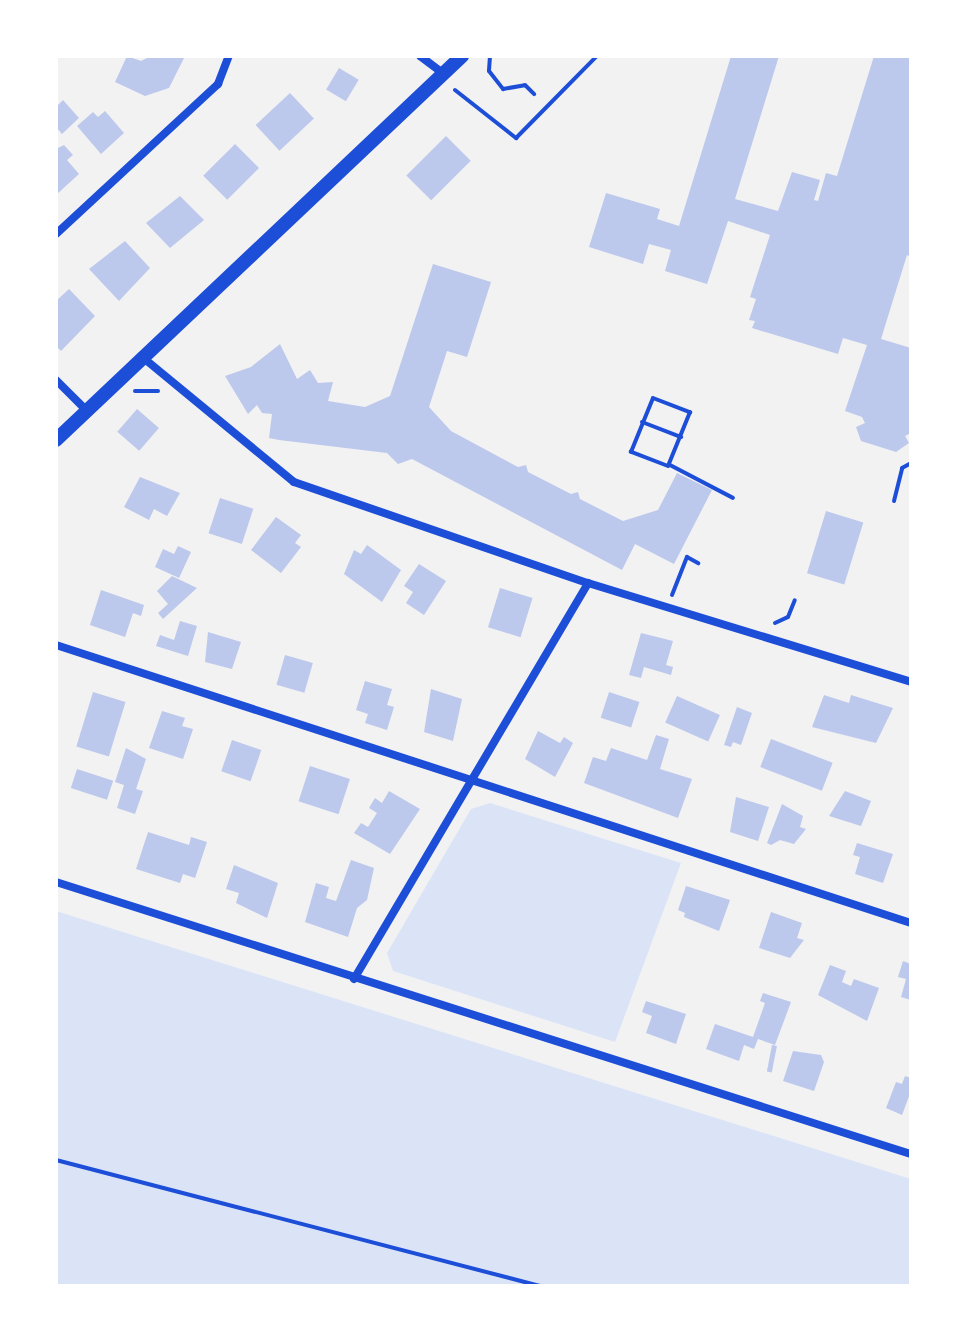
<!DOCTYPE html>
<style>
body{margin:0}
#map{position:relative;width:967px;height:1342px;overflow:hidden;background:#f2f2f2;font-family:"Playfair Display",serif}
div>[style]{position:absolute}
.green>*{inset:0;background:#dbe4f7}
.building>*{inset:0;background:#bdc9ec;transform-origin:0 0}
.path>*{height:4px;margin:-2px;padding:0 2px;transform-origin:2px;border-radius:2px;background:#1d4ed8}
.minor>*{height:8px;margin:-4px;padding:0 4px;transform-origin:4px;border-radius:4px;background:#1d4ed8}
.tertiary>*{height:14px;margin:-7px;padding:0 7px;transform-origin:7px;border-radius:7px;background:#1d4ed8}
span{translate:-50% -50%;white-space:nowrap;text-align:center;line-height:1.15;-webkit-text-stroke:8px #fff;paint-order:stroke}
.frame{position:absolute;inset:0;border:58px solid #fff;pointer-events:none}
</style>
<div id="map">
<div class="green">
<i style="clip-path:polygon(490px 803px,681px 863px,615px 1042px,393px 971px,387px 953px,471px 809px)"></i>
<i style="clip-path:polygon(56px 911px,911px 1179px,911px 1286px,56px 1286px)"></i>
</div>
<div class="building">
<i style="clip-path:polygon(127px 56px,141px 61px,151px 56px,184px 58px,169px 88px,145px 96px,115px 82px)"></i>
<i style="clip-path:polygon(731px 56px,779px 56px,735px 199px,778px 211px,792px 172px,820px 180px,814px 200px,818px 201px,826px 173px,837px 176px,874px 56px,911px 57px,911px 257px,907px 255px,881px 339px,911px 348px,911px 433px,905px 436px,909px 443px,896px 452px,861px 441px,856px 427px,865px 423px,862px 417px,845px 411px,867px 345px,843px 338px,838px 354px,752px 328px,755px 321px,749px 320px,756px 299px,750px 297px,770px 235px,728px 221px,707px 284px,665px 271px,671px 250px,649px 244px,643px 264px,589px 247px,606px 193px,660px 209px,657px 219px,679px 226px)"></i>
<i style="left:339px;top:68px;width:23px;height:25px;rotate:31deg"></i>
<i style="left:290px;top:93px;width:35px;height:47px;rotate:47deg"></i>
<i style="clip-path:polygon(63px 100px,79px 118px,62px 134px,56px 127px,56px 107px)"></i>
<i style="clip-path:polygon(105px 111px,124px 133px,101px 154px,77px 126px,93px 112px,98px 117px)"></i>
<i style="left:446px;top:136px;width:35px;height:56px;rotate:45deg"></i>
<i style="left:235px;top:144px;width:34px;height:45px;rotate:45deg"></i>
<i style="clip-path:polygon(64px 145px,73px 155px,67px 160px,79px 174px,56px 195px,56px 149px)"></i>
<i style="clip-path:polygon(180px 196px,204px 220px,170px 248px,146px 223px)"></i>
<i style="clip-path:polygon(125px 241px,150px 268px,119px 301px,89px 269px)"></i>
<i style="clip-path:polygon(433px 264px,491px 282px,467px 357px,447px 351px,429px 407px,451px 431px,518px 467px,526px 465px,528px 472px,571px 494px,578px 492px,580px 499px,623px 521px,658px 510px,677px 473px,712px 490px,674px 564px,635px 544px,622px 570px,412px 459px,398px 464px,387px 453px,279px 440px,269px 438px,272px 414px,262px 413px,257px 405px,248px 414px,225px 376px,251px 367px,280px 344px,297px 379px,310px 370px,318px 383px,333px 382px,328px 401px,365px 407px,390px 396px)"></i>
<i style="clip-path:polygon(69px 289px,95px 316px,61px 351px,56px 346px,56px 301px)"></i>
<i style="left:137px;top:409px;width:29px;height:30px;rotate:41deg"></i>
<i style="clip-path:polygon(140px 477px,180px 493px,167px 516px,154px 509px,149px 520px,124px 507px)"></i>
<i style="left:220px;top:498px;width:35px;height:37px;rotate:18deg"></i>
<i style="left:826px;top:511px;width:39px;height:65px;rotate:17deg"></i>
<i style="clip-path:polygon(276px 517px,301px 535px,295px 543px,301px 547px,281px 573px,251px 550px)"></i>
<i style="clip-path:polygon(367px 545px,401px 570px,382px 602px,344px 574px,354px 550px,361px 554px)"></i>
<i style="clip-path:polygon(178px 546px,191px 552px,179px 578px,155px 567px,163px 549px,174px 554px)"></i>
<i style="clip-path:polygon(419px 564px,446px 581px,424px 615px,406px 603px,413px 592px,404px 586px)"></i>
<i style="clip-path:polygon(172px 576px,197px 588px,163px 619px,158px 613px,168px 604px,157px 591px)"></i>
<i style="left:500px;top:588px;width:34px;height:41px;rotate:17deg"></i>
<i style="clip-path:polygon(101px 590px,144px 605px,141px 616px,133px 613px,125px 637px,90px 625px)"></i>
<i style="clip-path:polygon(180px 621px,197px 626px,188px 656px,156px 646px,160px 635px,174px 640px)"></i>
<i style="clip-path:polygon(208px 632px,241px 642px,232px 669px,205px 662px)"></i>
<i style="clip-path:polygon(641px 633px,673px 641px,666px 665px,673px 667px,671px 675px,644px 667px,641px 678px,629px 675px)"></i>
<i style="left:285px;top:655px;width:29px;height:31px;rotate:16deg"></i>
<i style="clip-path:polygon(365px 681px,392px 689px,387px 705px,394px 707px,387px 730px,365px 723px,368px 714px,356px 710px)"></i>
<i style="clip-path:polygon(431px 689px,462px 699px,453px 741px,424px 732px)"></i>
<i style="left:93px;top:692px;width:34px;height:57px;rotate:17deg"></i>
<i style="left:609px;top:692px;width:32px;height:27px;rotate:18deg"></i>
<i style="clip-path:polygon(824px 695px,849px 703px,851px 695px,893px 708px,876px 743px,812px 727px)"></i>
<i style="left:677px;top:696px;width:47px;height:29px;rotate:24deg"></i>
<i style="clip-path:polygon(737px 707px,752px 713px,741px 745px,733px 742px,731px 747px,724px 745px)"></i>
<i style="clip-path:polygon(162px 711px,185px 718px,182px 726px,193px 729px,183px 759px,149px 748px)"></i>
<i style="clip-path:polygon(538px 731px,560px 743px,564px 737px,573px 743px,555px 777px,525px 759px)"></i>
<i style="clip-path:polygon(656px 735px,669px 739px,660px 769px,692px 779px,678px 818px,584px 783px,593px 757px,606px 761px,611px 748px,647px 760px)"></i>
<i style="left:771px;top:739px;width:66px;height:30px;rotate:21deg"></i>
<i style="left:232px;top:740px;width:31px;height:33px;rotate:19deg"></i>
<i style="clip-path:polygon(126px 748px,146px 759px,136px 789px,143px 791px,135px 814px,117px 808px,124px 785px,115px 782px)"></i>
<i style="left:310px;top:766px;width:42px;height:37px;rotate:18deg"></i>
<i style="left:77px;top:769px;width:38px;height:20px;rotate:18deg"></i>
<i style="clip-path:polygon(389px 791px,420px 809px,390px 854px,354px 833px,361px 823px,368px 827px,377px 813px,369px 808px,375px 798px,382px 803px)"></i>
<i style="clip-path:polygon(845px 791px,871px 801px,861px 826px,829px 816px)"></i>
<i style="clip-path:polygon(736px 797px,769px 807px,758px 841px,730px 832px)"></i>
<i style="clip-path:polygon(782px 804px,803px 816px,800px 827px,806px 829px,794px 844px,780px 840px,771px 845px,767px 843px)"></i>
<i style="clip-path:polygon(148px 832px,189px 845px,191px 837px,207px 842px,195px 878px,183px 874px,180px 883px,136px 869px)"></i>
<i style="clip-path:polygon(857px 843px,893px 854px,883px 883px,855px 874px,860px 857px,853px 855px)"></i>
<i style="clip-path:polygon(351px 860px,374px 868px,367px 900px,357px 908px,348px 937px,305px 922px,316px 883px,329px 887px,326px 898px,336px 901px)"></i>
<i style="clip-path:polygon(234px 865px,278px 883px,267px 918px,236px 903px,239px 893px,226px 889px)"></i>
<i style="clip-path:polygon(686px 886px,730px 900px,719px 931px,684px 917px,685px 913px,678px 910px)"></i>
<i style="clip-path:polygon(771px 912px,802px 923px,797px 938px,804px 940px,790px 958px,759px 948px)"></i>
<i style="clip-path:polygon(903px 961px,911px 964px,911px 1000px,901px 997px,906px 979px,898px 977px)"></i>
<i style="clip-path:polygon(830px 965px,846px 971px,842px 982px,851px 986px,854px 979px,879px 988px,867px 1021px,818px 995px)"></i>
<i style="clip-path:polygon(763px 993px,791px 1002px,775px 1045px,758px 1039px,754px 1049px,744px 1045px,739px 1061px,706px 1049px,715px 1024px,753px 1037px,765px 1003px,760px 1001px)"></i>
<i style="clip-path:polygon(646px 1001px,686px 1014px,676px 1044px,646px 1033px,652px 1016px,642px 1012px)"></i>
<i style="left:772px;top:1045px;width:5px;height:27px;rotate:11deg"></i>
<i style="clip-path:polygon(793px 1051px,821px 1055px,824px 1062px,814px 1091px,783px 1081px)"></i>
<i style="clip-path:polygon(905px 1076px,911px 1078px,911px 1091px,902px 1115px,886px 1108px,896px 1082px,902px 1084px)"></i>
</div>
<div class="path">
<i style="left:490px;top:56px;width:15px;rotate:94deg"></i>
<i style="left:489px;top:71px;width:23px;rotate:52deg"></i>
<i style="left:503px;top:89px;width:22px;rotate:-10deg"></i>
<i style="left:525px;top:85px;width:13px;rotate:45deg"></i>
<i style="left:455px;top:90px;width:78px;rotate:38.2deg"></i>
<i style="left:516px;top:138px;width:115px;rotate:-45.4deg"></i>
<i style="left:135px;top:391px;width:23px"></i>
<i style="left:653px;top:398px;width:40px;rotate:21deg"></i>
<i style="left:690px;top:412px;width:58px;rotate:112.2deg"></i>
<i style="left:668px;top:466px;width:40px;rotate:-159deg"></i>
<i style="left:631px;top:452px;width:58px;rotate:-67.8deg"></i>
<i style="left:642px;top:422px;width:42px;rotate:21deg"></i>
<i style="left:670px;top:465px;width:71px;rotate:27.6deg"></i>
<i style="left:894px;top:501px;width:34px;rotate:-76deg"></i>
<i style="left:902px;top:468px;width:10px;rotate:-29deg"></i>
<i style="left:672px;top:595px;width:41px;rotate:-68.5deg"></i>
<i style="left:687px;top:557px;width:13px;rotate:29deg"></i>
<i style="left:775px;top:623px;width:14px;rotate:-25deg"></i>
<i style="left:788px;top:617px;width:18px;rotate:-68deg"></i>
<i style="left:56px;top:1160px;width:500px;rotate:14.59deg"></i>
</div>
<div class="minor">
<i style="left:420px;top:56px;width:30px;rotate:37deg"></i>
<i style="left:56px;top:234px;width:221px;rotate:-42.8deg"></i>
<i style="left:218px;top:84px;width:30px;rotate:-69deg"></i>
<i style="left:141px;top:356px;width:198px;rotate:39.5deg"></i>
<i style="left:294px;top:482px;width:311px;rotate:19deg"></i>
<i style="left:588px;top:583px;width:338px;rotate:17deg"></i>
<i style="left:56px;top:380px;width:42px;rotate:45deg"></i>
<i style="left:56px;top:645px;width:899px;rotate:18.01deg"></i>
<i style="left:56px;top:882px;width:897px;rotate:17.65deg"></i>
<i style="left:354px;top:979px;width:460px;rotate:-59.4deg"></i>
</div>
<div class="tertiary">
<i style="left:56px;top:440px;width:559px;rotate:-43.4deg"></i>
</div>
<div class="frame"></div>
</div>
